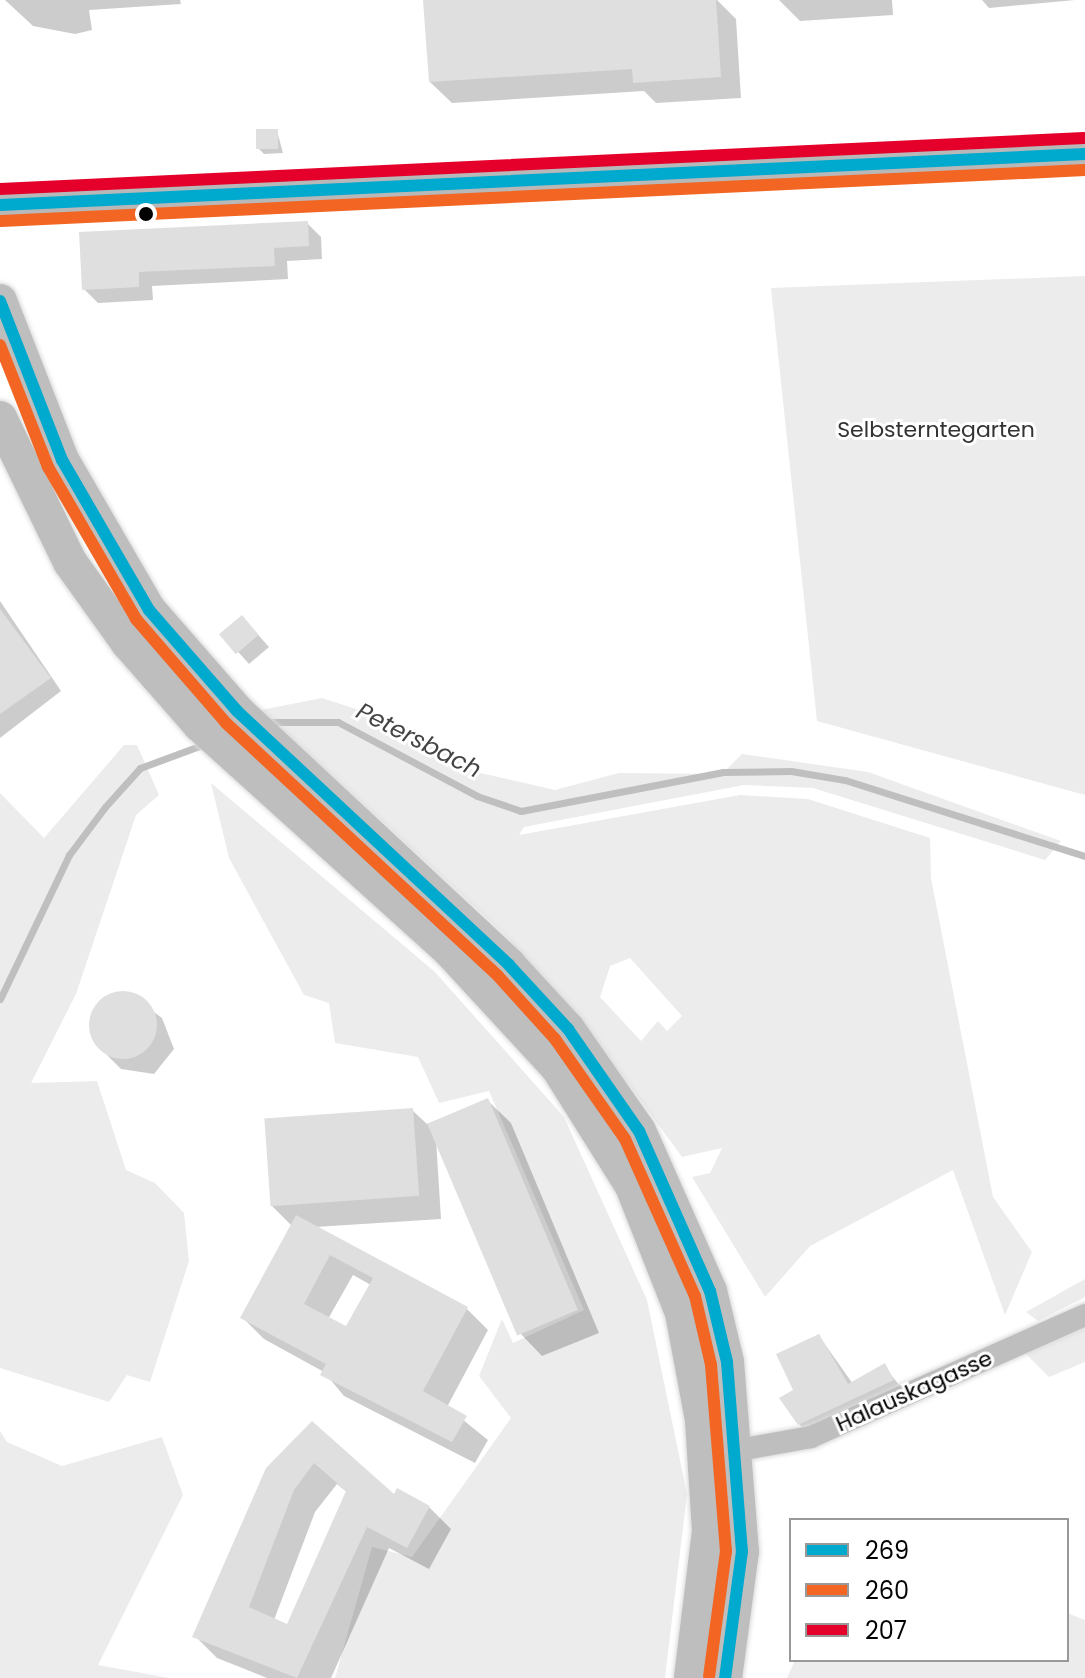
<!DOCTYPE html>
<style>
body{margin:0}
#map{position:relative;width:1085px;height:1678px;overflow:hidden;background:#fff;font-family:Poppins,sans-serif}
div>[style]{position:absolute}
.green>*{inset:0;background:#ececec}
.shadow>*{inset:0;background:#0003}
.stream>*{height:7px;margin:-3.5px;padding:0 3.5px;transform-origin:3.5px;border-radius:3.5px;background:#bfbfbf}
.building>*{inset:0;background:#dfdfdf;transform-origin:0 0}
.round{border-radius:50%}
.roads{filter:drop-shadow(0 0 2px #dbdbdb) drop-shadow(0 0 2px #dbdbdb)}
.street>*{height:22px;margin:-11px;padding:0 11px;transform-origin:11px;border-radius:11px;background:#bebebe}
.secondary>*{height:32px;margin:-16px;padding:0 16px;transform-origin:16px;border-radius:16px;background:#b8b8b8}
.primary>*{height:34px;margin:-17px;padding:0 17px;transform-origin:17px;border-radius:17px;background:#bebebe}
.bus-1>*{height:12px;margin:-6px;padding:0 6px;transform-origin:6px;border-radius:6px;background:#00a9ce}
.bus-2>*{height:12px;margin:-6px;padding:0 6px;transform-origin:6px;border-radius:6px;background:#f26522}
.bus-3>*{height:12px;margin:-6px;padding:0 6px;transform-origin:6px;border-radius:6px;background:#e4002b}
.dots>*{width:22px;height:22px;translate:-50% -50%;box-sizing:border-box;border:4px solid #fff;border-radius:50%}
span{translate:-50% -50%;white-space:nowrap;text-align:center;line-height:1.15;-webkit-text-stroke:6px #fff;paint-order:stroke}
.park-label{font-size:22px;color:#333}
.street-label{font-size:22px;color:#000}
.water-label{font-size:24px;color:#444;font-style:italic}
.legend{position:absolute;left:789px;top:1518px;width:280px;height:144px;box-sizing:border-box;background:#fff;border:2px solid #999;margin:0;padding:10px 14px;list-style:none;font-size:24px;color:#000}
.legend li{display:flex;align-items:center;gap:16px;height:40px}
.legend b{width:40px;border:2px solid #999}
</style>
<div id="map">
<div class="green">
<i style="clip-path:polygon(1085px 276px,1085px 795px,817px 721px,771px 288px)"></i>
<i style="clip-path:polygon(evenodd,322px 698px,405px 725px,476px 772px,555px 790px,619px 773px,722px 774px,742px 754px,868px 772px,1061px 841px,1045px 860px,813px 788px,744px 785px,524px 827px,519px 835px,740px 795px,808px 799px,930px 838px,931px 878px,993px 1197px,1032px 1252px,1005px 1315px,953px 1170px,810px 1246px,765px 1297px,692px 1177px,710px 1173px,722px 1148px,682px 1157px,575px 1011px,501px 931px,261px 710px,322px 698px,630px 958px,682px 1016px,667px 1031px,658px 1021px,641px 1041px,600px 997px,610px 966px,630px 958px)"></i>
<i style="clip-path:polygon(124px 745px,137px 745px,159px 795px,136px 815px,76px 994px,31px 1083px,97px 1081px,126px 1170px,155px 1183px,184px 1213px,189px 1261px,150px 1382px,127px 1375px,109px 1402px,0 1368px,0 793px,44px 838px)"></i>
<i style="clip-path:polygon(211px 783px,435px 972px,564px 1117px,647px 1300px,687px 1494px,665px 1678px,335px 1678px,372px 1547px,412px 1557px,511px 1418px,479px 1376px,502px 1319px,513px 1343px,584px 1310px,489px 1091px,439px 1103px,418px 1057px,335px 1043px,329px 1003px,304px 995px,229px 858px)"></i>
<i style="clip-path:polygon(1085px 1279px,1085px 1297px,1038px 1321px,1026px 1312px)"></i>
<i style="clip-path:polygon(1085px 1326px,1085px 1362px,1049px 1377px,1024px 1352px)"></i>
<i style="clip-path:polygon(0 1431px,7px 1442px,62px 1466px,162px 1437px,183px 1495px,98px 1665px,169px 1678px,0 1678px)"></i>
<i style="clip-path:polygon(1067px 1613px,1085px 1620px,1085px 1678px,787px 1678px,795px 1660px,1067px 1660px)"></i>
</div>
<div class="shadow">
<i style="clip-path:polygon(5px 0,180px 0,181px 4px,89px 10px,92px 30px,75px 34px,33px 26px)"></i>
<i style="clip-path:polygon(425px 0,717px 0,736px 19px,741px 98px,656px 103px,644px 91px,452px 103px,430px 82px)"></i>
<i style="clip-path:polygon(779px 0,892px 0,893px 15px,800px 21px)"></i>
<i style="clip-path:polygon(982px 0,1075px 0,989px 8px)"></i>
<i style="clip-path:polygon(277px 131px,283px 153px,264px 154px,259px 149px)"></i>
<i style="clip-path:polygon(307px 223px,321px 237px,322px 259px,287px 261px,288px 279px,152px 286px,153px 300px,98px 303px,84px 289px,81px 234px)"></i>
<i style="clip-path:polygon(0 601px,61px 691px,0 738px)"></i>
<i style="clip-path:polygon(253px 629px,269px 647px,249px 664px,222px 634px)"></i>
<i style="clip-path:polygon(128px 993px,162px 1018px,174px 1049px,154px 1074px,121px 1069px,103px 1051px,91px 1020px,98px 1005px)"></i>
<i style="clip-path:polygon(evenodd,487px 1100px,511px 1123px,599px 1333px,542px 1356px,519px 1332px,436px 1139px,441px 1219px,315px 1227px,467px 1309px,488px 1330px,447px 1407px,488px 1440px,475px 1463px,344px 1396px,324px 1372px,264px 1339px,243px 1318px,292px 1226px,271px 1205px,412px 1110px,427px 1124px,487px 1100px,353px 1275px,371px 1285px,347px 1329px,328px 1319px,353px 1275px)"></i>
<i style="clip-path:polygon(819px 1336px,853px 1384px,884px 1366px,908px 1396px,815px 1440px,799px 1424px,796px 1391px)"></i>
<i style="clip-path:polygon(evenodd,312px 1424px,394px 1497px,429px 1507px,451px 1529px,429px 1569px,389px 1548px,331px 1678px,267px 1678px,217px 1658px,195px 1636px,312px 1424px,337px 1484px,348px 1493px,288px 1627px,274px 1620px,315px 1512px,337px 1484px)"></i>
</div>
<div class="stream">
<i style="left:266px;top:722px;width:72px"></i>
<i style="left:338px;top:722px;width:157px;rotate:28deg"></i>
<i style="left:477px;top:796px;width:46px;rotate:18.8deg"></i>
<i style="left:521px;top:811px;width:206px;rotate:-10.9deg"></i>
<i style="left:723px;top:772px;width:68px;rotate:-0.8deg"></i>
<i style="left:791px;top:771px;width:55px;rotate:9.5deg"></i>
<i style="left:845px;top:780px;width:252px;rotate:17.6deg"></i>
<i style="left:0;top:999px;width:160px;rotate:-64.4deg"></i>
<i style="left:69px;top:855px;width:60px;rotate:-53.1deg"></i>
<i style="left:105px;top:807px;width:52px;rotate:-48.1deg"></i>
<i style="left:140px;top:768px;width:69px;rotate:-20.3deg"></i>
</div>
<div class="building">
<i style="clip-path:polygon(423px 0,716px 0,721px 77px,633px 83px,632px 69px,429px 82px)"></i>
<i style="left:256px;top:129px;width:22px;height:20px"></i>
<i style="clip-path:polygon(308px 221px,309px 246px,274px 248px,275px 266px,139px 272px,139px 287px,82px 290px,79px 232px)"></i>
<i style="clip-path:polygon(0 609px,51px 678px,0 714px)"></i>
<i style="left:242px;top:615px;width:26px;height:30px;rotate:50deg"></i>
<i class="round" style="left:89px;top:991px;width:68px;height:68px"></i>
<i style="left:488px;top:1098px;width:230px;height:66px;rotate:67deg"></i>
<i style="left:413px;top:1108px;width:88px;height:149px;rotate:86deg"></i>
<i style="clip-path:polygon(evenodd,296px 1215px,468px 1307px,423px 1391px,467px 1416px,452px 1442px,320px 1375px,326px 1364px,240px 1318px,296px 1215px,330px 1255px,373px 1278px,346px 1326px,304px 1304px,330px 1255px)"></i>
<i style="clip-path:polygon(819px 1334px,848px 1384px,885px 1363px,894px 1380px,798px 1425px,779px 1398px,793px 1390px,776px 1354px)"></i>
<i style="clip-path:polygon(evenodd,312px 1421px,394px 1494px,397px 1488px,430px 1506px,407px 1548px,367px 1527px,297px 1678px,192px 1637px,266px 1468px,312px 1421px,314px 1463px,346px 1491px,287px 1624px,249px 1607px,294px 1490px,314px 1463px)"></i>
</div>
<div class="roads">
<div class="street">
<i style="left:739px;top:1450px;width:73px;rotate:-10.2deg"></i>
<i style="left:811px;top:1437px;width:300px;rotate:-24deg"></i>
</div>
<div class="secondary">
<i style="left:0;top:205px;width:1086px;rotate:-2.69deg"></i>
</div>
<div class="primary">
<i style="left:0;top:301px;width:171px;rotate:68.7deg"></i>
<i style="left:62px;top:460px;width:173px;rotate:59.9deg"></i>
<i style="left:149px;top:610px;width:134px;rotate:48.9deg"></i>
<i style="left:237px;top:711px;width:372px;rotate:43deg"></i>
<i style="left:509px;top:965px;width:87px;rotate:47.3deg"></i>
<i style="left:568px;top:1029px;width:124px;rotate:55.2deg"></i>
<i style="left:639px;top:1131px;width:175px;rotate:66.1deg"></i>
<i style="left:710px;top:1291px;width:73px;rotate:76.5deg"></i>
<i style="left:727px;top:1362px;width:190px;rotate:85.5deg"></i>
<i style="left:742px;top:1551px;width:128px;rotate:97.6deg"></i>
<i style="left:0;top:418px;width:160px;rotate:64.1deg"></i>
<i style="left:70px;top:562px;width:100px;rotate:54.4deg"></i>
<i style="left:128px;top:643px;width:109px;rotate:48.7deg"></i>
<i style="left:200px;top:725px;width:336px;rotate:42.1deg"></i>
<i style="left:449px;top:950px;width:161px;rotate:47.3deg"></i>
<i style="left:558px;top:1068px;width:139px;rotate:57.9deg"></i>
<i style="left:632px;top:1186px;width:136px;rotate:68.5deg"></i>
<i style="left:682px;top:1313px;width:109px;rotate:79.4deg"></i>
<i style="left:702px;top:1420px;width:111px;rotate:86.4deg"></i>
<i style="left:709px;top:1531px;width:148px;rotate:97deg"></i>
</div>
</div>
<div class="bus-1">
<i style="left:0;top:205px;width:1086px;rotate:-2.69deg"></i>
<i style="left:0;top:301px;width:171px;rotate:68.7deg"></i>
<i style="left:62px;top:460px;width:173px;rotate:59.9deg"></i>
<i style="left:149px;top:610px;width:134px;rotate:48.9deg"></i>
<i style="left:237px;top:711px;width:372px;rotate:43deg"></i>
<i style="left:509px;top:965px;width:87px;rotate:47.3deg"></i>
<i style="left:568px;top:1029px;width:124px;rotate:55.2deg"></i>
<i style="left:639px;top:1131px;width:175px;rotate:66.1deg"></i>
<i style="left:710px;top:1291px;width:73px;rotate:76.5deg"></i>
<i style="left:727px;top:1362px;width:190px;rotate:85.5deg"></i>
<i style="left:742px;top:1551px;width:128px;rotate:97.6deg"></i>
</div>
<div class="bus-2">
<i style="left:1px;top:221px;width:1085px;rotate:-2.69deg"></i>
<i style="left:0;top:345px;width:131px;rotate:68.5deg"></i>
<i style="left:48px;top:467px;width:176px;rotate:59.9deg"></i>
<i style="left:136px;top:619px;width:138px;rotate:49.1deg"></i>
<i style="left:226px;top:723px;width:371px;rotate:42.9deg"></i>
<i style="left:498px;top:976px;width:85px;rotate:47.9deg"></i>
<i style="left:555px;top:1039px;width:122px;rotate:55deg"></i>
<i style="left:625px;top:1139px;width:172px;rotate:66deg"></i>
<i style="left:695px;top:1296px;width:71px;rotate:76.9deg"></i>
<i style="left:711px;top:1365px;width:187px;rotate:85.4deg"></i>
<i style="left:726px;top:1551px;width:126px;rotate:97.7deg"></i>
</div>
<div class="bus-3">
<i style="left:0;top:189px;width:1085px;rotate:-2.69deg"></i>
</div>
<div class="dots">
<i style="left:146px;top:214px;background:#000"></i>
</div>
<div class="park-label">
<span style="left:936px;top:430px">Selbsterntegarten</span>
</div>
<div class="street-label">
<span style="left:914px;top:1391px;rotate:-24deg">Halauskagasse</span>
</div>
<div class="water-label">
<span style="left:419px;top:740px;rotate:27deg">Petersbach</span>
</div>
<ul class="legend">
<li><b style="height:10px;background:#00a9ce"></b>269</li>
<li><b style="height:10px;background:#f26522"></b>260</li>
<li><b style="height:10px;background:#e4002b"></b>207</li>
</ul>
</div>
